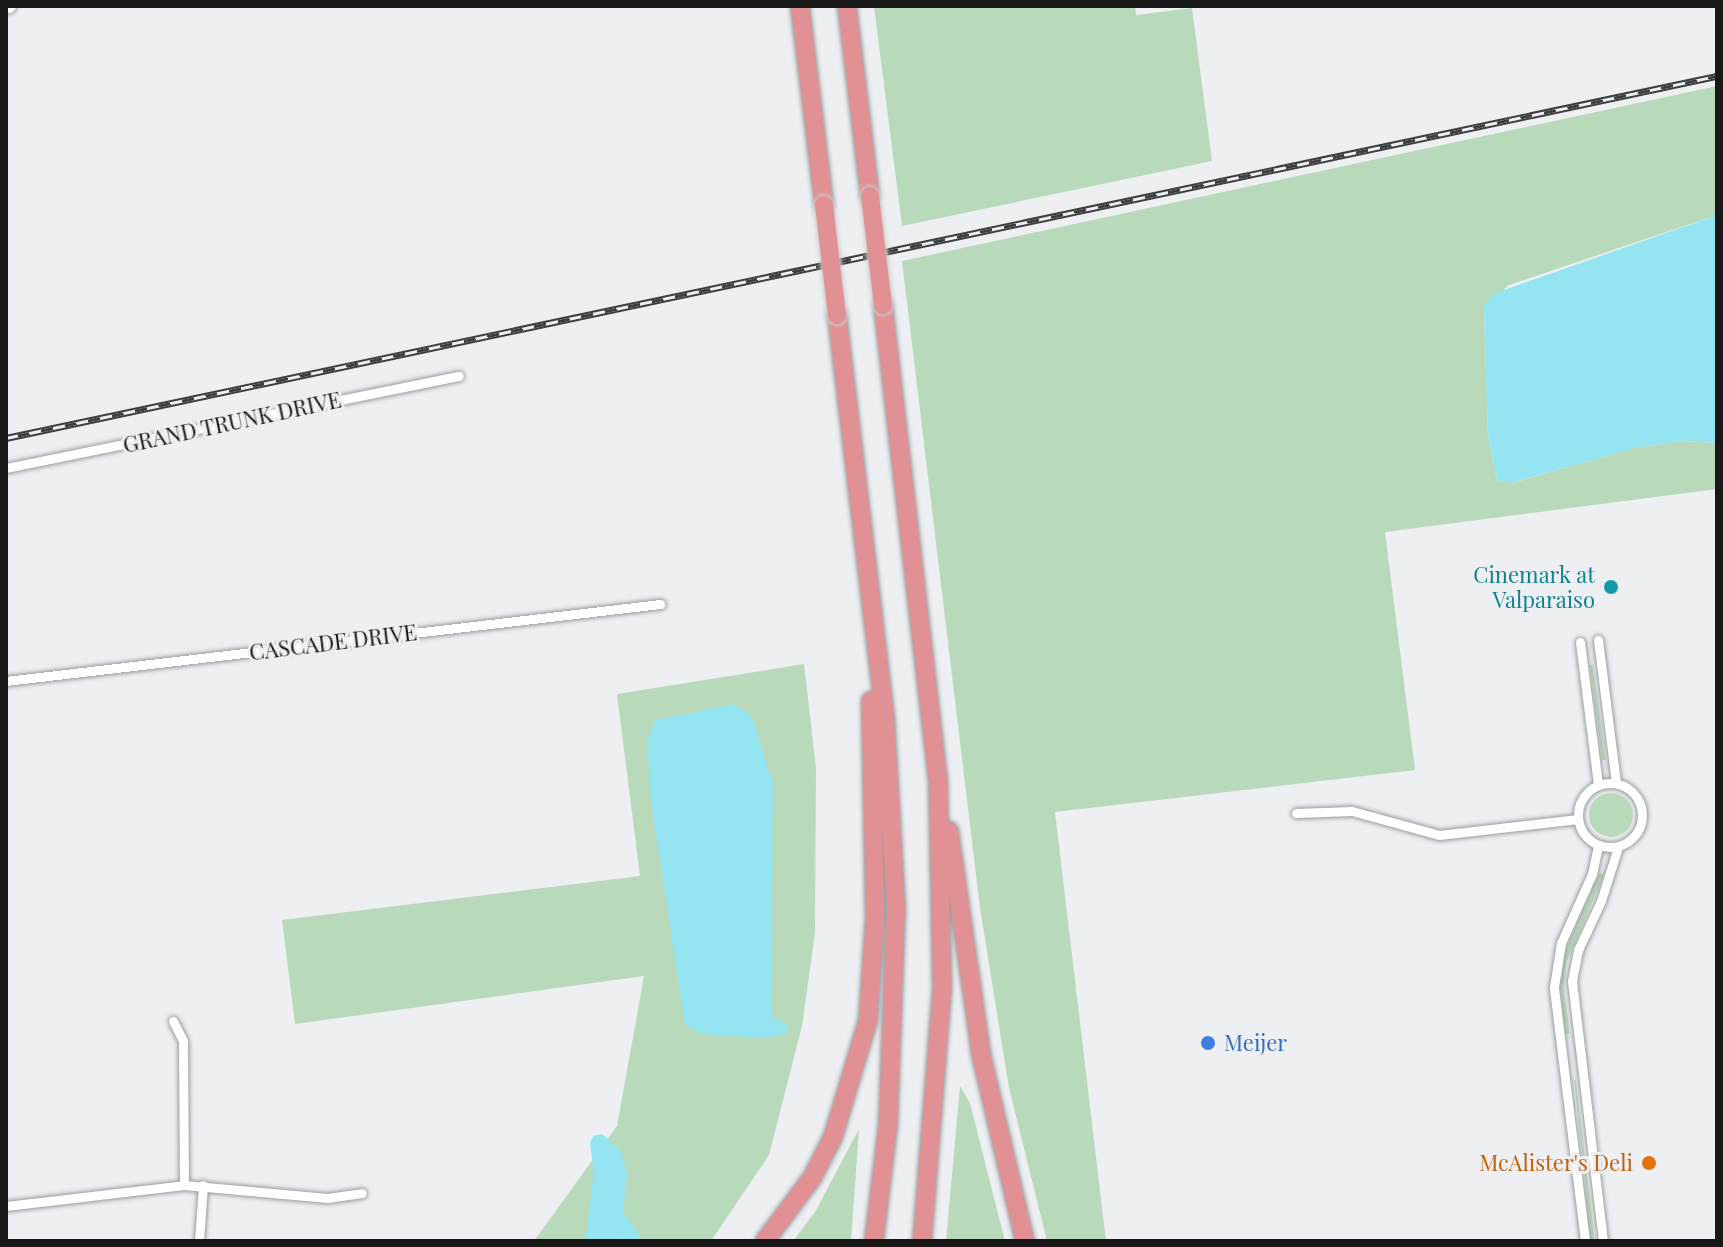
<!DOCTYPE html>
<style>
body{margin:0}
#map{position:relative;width:1723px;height:1247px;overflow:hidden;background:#edeff2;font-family:"Playfair Display",serif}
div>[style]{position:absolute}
.green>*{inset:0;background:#b8daba}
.round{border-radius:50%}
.water>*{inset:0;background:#94e4f1}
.roads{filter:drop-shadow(0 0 2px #9b9d9f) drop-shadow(0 0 2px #9b9d9f)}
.street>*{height:9px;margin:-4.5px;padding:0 4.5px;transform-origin:4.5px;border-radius:4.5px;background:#fff}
.street>.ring{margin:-4.5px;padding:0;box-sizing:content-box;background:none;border:9px solid #fff;border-radius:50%}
.secondary>*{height:14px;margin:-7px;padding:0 7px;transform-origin:7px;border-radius:7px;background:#fff}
.highway>*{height:18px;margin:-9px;padding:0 9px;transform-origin:9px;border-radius:9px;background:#e19194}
.rail>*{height:7px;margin-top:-3.5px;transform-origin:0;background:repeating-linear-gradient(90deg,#edeff2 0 12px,#3d3e3f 0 24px);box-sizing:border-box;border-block:2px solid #3d3e3f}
.bridges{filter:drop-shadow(0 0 2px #ccc) drop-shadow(0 0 2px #ccc)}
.highway-bridge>*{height:18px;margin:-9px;padding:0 9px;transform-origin:9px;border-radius:9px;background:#e19194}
.dots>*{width:22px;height:22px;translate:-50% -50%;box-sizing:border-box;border:4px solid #edeff2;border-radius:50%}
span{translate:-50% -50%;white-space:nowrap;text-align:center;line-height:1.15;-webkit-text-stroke:6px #edeff2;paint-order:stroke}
.street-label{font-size:22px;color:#171718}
.culture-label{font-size:22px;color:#0d838f}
.right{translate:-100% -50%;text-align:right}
.shop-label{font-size:22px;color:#366cbe}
.left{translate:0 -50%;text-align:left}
.food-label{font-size:22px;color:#c56008}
.frame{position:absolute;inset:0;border:8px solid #171718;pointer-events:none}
</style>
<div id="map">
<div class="green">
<i style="clip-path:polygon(874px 6px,1135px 6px,1136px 15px,1192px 8px,1212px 161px,902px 226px)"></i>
<i style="clip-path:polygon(1717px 86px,1717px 215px,1509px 285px,1484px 307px,1488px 435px,1497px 480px,1512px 483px,1634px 448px,1681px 441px,1717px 443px,1717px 489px,1385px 532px,1415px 770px,1055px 812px,1106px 1241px,1047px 1241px,1009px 1088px,980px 908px,902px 261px)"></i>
<i style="clip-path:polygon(804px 664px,816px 768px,815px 933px,802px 1026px,769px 1155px,711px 1241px,534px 1241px,617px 1126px,644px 976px,295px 1024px,282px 920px,640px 876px,617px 694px)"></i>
<i style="clip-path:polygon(1590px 665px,1593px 665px,1606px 760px,1602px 760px)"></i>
<i class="round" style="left:1589px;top:793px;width:44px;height:44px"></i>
<i style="clip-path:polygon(1599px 873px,1604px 874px,1602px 880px,1567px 961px,1564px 988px,1570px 1034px,1565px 1034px,1560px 984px,1564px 954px)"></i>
<i style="clip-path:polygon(1574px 1079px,1576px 1081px,1595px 1241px,1591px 1241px)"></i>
<i style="clip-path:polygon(960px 1086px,970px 1103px,1005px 1241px,946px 1241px)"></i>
<i style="clip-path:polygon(859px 1129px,851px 1241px,793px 1241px,815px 1212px)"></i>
</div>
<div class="water">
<i style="clip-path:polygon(1717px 215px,1717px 443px,1681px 441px,1635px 448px,1511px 483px,1497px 480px,1488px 435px,1484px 307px,1493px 294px)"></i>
<i style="clip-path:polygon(734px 704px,752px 716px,773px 784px,772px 1017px,788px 1025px,786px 1033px,766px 1038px,702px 1034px,685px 1025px,651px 801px,647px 740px,656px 720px)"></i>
<i style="clip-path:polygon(602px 1134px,621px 1151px,627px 1175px,623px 1211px,643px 1241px,585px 1241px,594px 1174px,590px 1143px,593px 1136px)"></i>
</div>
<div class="roads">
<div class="street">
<i style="left:6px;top:468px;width:462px;rotate:-11.5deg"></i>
<i style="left:1598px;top:640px;width:144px;rotate:82.8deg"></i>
<i style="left:1580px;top:642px;width:144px;rotate:82.8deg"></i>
<i style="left:6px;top:681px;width:659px;rotate:-6.71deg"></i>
<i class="ring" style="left:1578px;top:783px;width:55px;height:55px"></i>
<i style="left:1296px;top:813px;width:56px;rotate:-2deg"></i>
<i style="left:1352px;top:811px;width:90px;rotate:15.4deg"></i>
<i style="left:1439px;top:835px;width:140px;rotate:-6.6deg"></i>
<i style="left:173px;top:1021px;width:22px;rotate:63deg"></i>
<i style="left:183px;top:1041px;width:144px;rotate:89.6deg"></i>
<i style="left:6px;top:1206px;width:179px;rotate:-6.7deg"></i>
<i style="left:184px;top:1185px;width:144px;rotate:5.2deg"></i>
<i style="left:327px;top:1198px;width:35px;rotate:-8deg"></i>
<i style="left:199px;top:1241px;width:56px;rotate:-85.9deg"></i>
<i style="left:1585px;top:1241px;width:256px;rotate:-97deg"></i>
<i style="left:1554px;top:987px;width:45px;rotate:-81deg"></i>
<i style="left:1561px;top:943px;width:76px;rotate:-65.8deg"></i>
<i style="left:1592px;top:874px;width:30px;rotate:-78deg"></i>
<i style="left:1603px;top:1241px;width:262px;rotate:-96.8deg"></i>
<i style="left:1572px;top:981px;width:32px;rotate:-79deg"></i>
<i style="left:1578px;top:950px;width:54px;rotate:-64.9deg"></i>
<i style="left:1601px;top:901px;width:57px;rotate:-72.5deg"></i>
</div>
<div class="secondary">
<i style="left:6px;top:6px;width:3px"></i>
</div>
<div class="highway">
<i style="left:800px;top:6px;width:200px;rotate:83.1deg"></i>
<i style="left:847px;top:6px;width:191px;rotate:83.1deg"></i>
<i style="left:883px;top:305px;width:475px;rotate:83.4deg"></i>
<i style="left:938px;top:777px;width:212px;rotate:88.9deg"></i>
<i style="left:942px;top:989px;width:253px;rotate:94.5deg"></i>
<i style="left:837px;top:315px;width:406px;rotate:83.2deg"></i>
<i style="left:885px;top:718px;width:189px;rotate:86.7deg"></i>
<i style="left:896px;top:907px;width:218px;rotate:92.1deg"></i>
<i style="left:888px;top:1125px;width:117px;rotate:96.9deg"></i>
<i style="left:949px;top:831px;width:225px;rotate:81.8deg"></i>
<i style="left:981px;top:1054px;width:192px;rotate:76.8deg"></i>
<i style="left:765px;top:1241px;width:79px;rotate:-53.3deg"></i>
<i style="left:812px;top:1178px;width:46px;rotate:-62.9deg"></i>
<i style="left:833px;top:1137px;width:122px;rotate:-73.3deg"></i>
<i style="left:868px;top:1020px;width:102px;rotate:-86.1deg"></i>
<i style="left:875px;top:918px;width:217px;rotate:-91.1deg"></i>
</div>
</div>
<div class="rail">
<i style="left:6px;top:438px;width:1749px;rotate:-11.95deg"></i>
</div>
<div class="bridges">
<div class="highway-bridge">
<i style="left:870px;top:196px;width:110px;rotate:83.2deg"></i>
<i style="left:824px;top:205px;width:111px;rotate:83.3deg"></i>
</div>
</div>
<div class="dots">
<i style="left:1611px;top:587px;background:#0f9aa8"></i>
<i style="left:1208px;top:1043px;background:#3f7fe0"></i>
<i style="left:1649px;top:1163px;background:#e8710a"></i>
</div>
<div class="street-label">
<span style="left:232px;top:422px;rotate:-12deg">GRAND TRUNK DRIVE</span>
<span style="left:333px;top:642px;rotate:-7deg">CASCADE DRIVE</span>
</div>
<div class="culture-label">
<span class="right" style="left:1595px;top:587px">Cinemark at<br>Valparaiso</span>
</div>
<div class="shop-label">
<span class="left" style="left:1224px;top:1043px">Meijer</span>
</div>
<div class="food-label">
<span class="right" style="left:1633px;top:1163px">McAlister's Deli</span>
</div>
<div class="frame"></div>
</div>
